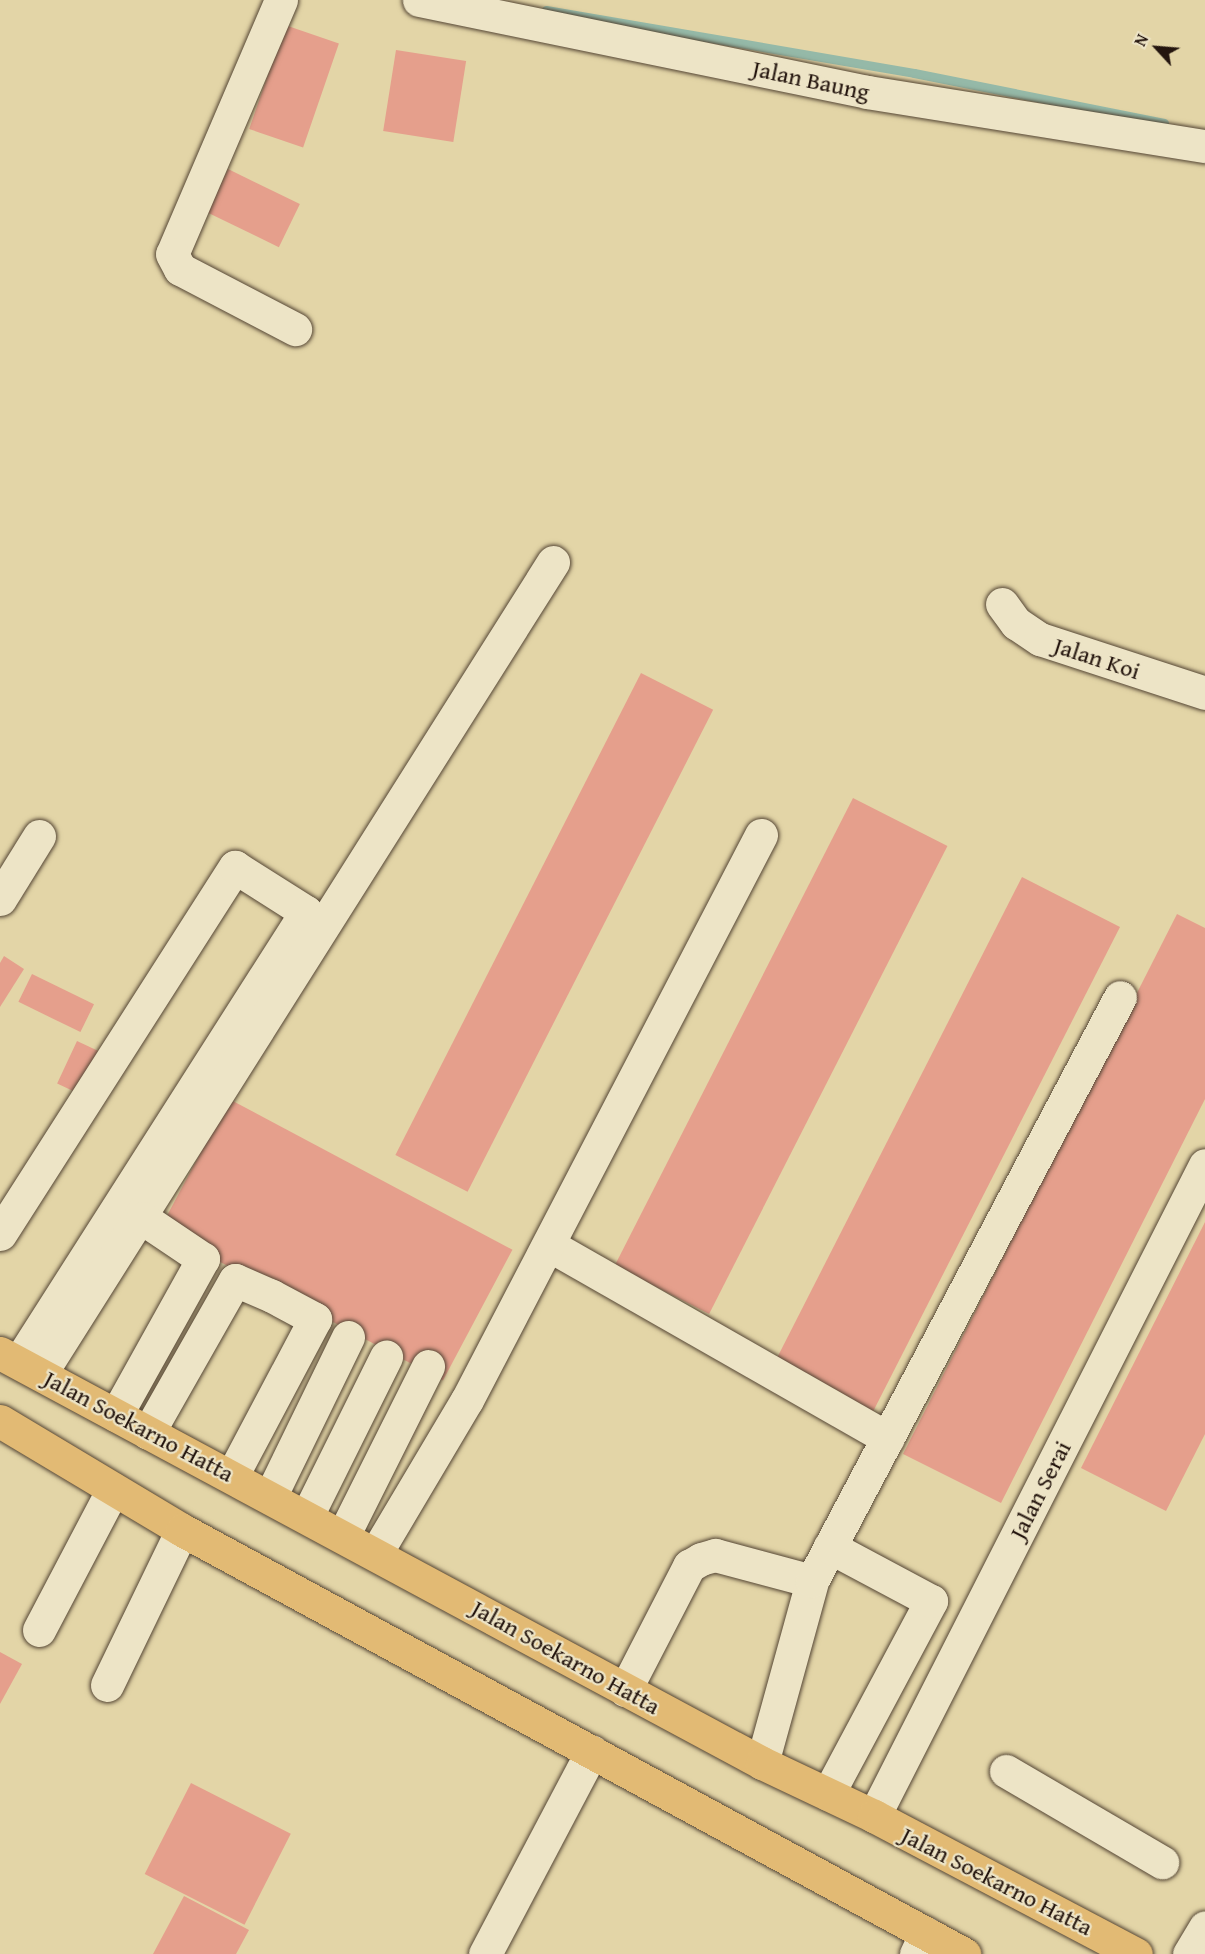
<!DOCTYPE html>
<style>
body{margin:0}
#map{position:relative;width:1205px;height:1954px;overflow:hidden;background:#e3d5a7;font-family:"Gentium Book Plus",serif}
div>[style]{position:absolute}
.stream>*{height:9px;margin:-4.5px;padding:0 4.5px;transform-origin:4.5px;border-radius:4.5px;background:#95b9a8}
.building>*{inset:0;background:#e59f8c;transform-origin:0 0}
.roads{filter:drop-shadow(0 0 2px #544534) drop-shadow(0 0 2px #544534)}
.minor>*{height:33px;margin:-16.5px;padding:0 16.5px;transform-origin:16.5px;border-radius:16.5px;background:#ede4c6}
.major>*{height:33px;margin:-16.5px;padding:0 16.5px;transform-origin:16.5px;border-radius:16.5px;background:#e2ba74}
span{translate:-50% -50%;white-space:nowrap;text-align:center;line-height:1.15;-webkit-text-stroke:4.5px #ede4c6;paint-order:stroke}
.street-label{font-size:24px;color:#24150e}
.north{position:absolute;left:1127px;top:18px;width:60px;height:60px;-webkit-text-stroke:4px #ede4c6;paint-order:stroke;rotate:296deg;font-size:16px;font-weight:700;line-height:24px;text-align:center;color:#24150e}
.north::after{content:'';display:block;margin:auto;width:21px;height:27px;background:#24150e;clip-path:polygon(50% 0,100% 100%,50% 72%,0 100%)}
</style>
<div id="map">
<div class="stream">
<i style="left:546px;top:10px;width:373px;rotate:9.7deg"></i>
<i style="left:914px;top:73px;width:255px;rotate:11.3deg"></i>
</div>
<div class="building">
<i style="left:285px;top:25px;width:57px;height:110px;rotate:19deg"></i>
<i style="left:396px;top:50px;width:71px;height:82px;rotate:9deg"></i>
<i style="left:228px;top:169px;width:80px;height:48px;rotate:26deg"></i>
<i style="left:641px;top:673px;width:81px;height:541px;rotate:27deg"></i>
<i style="left:853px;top:798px;width:106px;height:525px;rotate:27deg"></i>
<i style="left:1022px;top:877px;width:110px;height:547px;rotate:27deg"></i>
<i style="clip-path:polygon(1177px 914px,1205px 928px,1205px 1099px,1001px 1503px,903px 1454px)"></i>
<i style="clip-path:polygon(4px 956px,24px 969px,0 1007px,0 963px)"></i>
<i style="left:32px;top:974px;width:69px;height:31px;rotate:26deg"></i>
<i style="left:77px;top:1041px;width:23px;height:47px;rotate:25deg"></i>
<i style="left:229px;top:1099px;width:321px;height:148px;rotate:28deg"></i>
<i style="clip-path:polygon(1205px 1222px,1205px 1434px,1166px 1511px,1081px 1468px)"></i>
<i style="clip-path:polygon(0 1652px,22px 1664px,0 1704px)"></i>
<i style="left:191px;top:1783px;width:112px;height:102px;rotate:27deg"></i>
<i style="clip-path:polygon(184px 1896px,249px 1930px,236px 1954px,153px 1954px)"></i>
</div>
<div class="roads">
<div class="minor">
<i style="left:281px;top:0;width:276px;rotate:113.2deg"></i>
<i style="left:172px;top:254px;width:17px;rotate:62deg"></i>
<i style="left:180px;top:269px;width:130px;rotate:27.6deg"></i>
<i style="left:419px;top:0;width:457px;rotate:11.6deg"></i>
<i style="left:867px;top:92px;width:342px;rotate:9.1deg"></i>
<i style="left:1002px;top:604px;width:24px;rotate:54deg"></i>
<i style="left:1016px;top:623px;width:29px;rotate:34deg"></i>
<i style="left:1040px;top:639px;width:174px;rotate:18.1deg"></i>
<i style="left:0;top:899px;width:74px;rotate:-58.2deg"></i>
<i style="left:0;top:1234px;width:436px;rotate:-57.4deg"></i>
<i style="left:235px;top:867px;width:84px;rotate:32.4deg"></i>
<i style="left:306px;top:912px;width:534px;rotate:122.53deg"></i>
<i style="left:549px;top:1245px;width:390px;rotate:29.7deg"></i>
<i style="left:41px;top:1373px;width:959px;rotate:-57.73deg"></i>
<i style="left:116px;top:1415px;width:179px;rotate:-60.9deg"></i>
<i style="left:203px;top:1259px;width:73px;rotate:-146.1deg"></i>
<i style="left:148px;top:1433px;width:176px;rotate:-60.4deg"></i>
<i style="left:235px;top:1280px;width:40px;rotate:23.4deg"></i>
<i style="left:272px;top:1296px;width:49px;rotate:28.1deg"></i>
<i style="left:315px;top:1319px;width:178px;rotate:117.9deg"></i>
<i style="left:270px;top:1497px;width:178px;rotate:-64deg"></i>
<i style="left:307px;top:1516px;width:178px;rotate:-63.6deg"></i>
<i style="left:343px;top:1536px;width:190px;rotate:-63.4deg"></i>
<i style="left:376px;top:1553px;width:178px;rotate:-59.3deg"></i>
<i style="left:467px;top:1400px;width:637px;rotate:-62.51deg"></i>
<i style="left:39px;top:1630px;width:159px;rotate:-62.3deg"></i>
<i style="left:107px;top:1685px;width:172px;rotate:-64.2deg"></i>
<i style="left:625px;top:1690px;width:140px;rotate:-62.7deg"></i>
<i style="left:689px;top:1566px;width:14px;rotate:-30deg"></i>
<i style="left:701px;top:1559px;width:15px;rotate:-16deg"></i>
<i style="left:715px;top:1555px;width:100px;rotate:15deg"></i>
<i style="left:762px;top:1763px;width:189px;rotate:-74.6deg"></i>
<i style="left:812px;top:1581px;width:660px;rotate:-62.19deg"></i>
<i style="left:1006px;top:1771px;width:181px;rotate:30.3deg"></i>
<i style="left:828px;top:1794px;width:219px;rotate:-61.9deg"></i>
<i style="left:931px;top:1601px;width:115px;rotate:-151.9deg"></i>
<i style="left:874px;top:1816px;width:730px;rotate:-63.05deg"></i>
<i style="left:485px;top:1954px;width:229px;rotate:-62.2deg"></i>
<i style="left:916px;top:1954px;width:23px;rotate:-65deg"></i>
<i style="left:1189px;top:1954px;width:31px;rotate:-59deg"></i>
</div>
<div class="major">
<i style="left:0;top:1353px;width:865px;rotate:28.28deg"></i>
<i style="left:762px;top:1763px;width:124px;rotate:25.3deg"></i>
<i style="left:874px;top:1816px;width:296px;rotate:27.8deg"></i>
<i style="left:0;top:1421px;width:212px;rotate:30.9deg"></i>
<i style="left:182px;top:1530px;width:890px;rotate:28.47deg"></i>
</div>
</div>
<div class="street-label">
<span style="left:811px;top:80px;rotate:12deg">Jalan Baung</span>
<span style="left:1097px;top:658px;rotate:18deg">Jalan Koi</span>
<span style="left:139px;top:1426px;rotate:28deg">Jalan Soekarno Hatta</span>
<span style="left:1040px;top:1490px;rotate:-63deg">Jalan Serai</span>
<span style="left:566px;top:1657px;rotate:29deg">Jalan Soekarno Hatta</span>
<span style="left:997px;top:1881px;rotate:27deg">Jalan Soekarno Hatta</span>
</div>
<div class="north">N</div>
</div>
